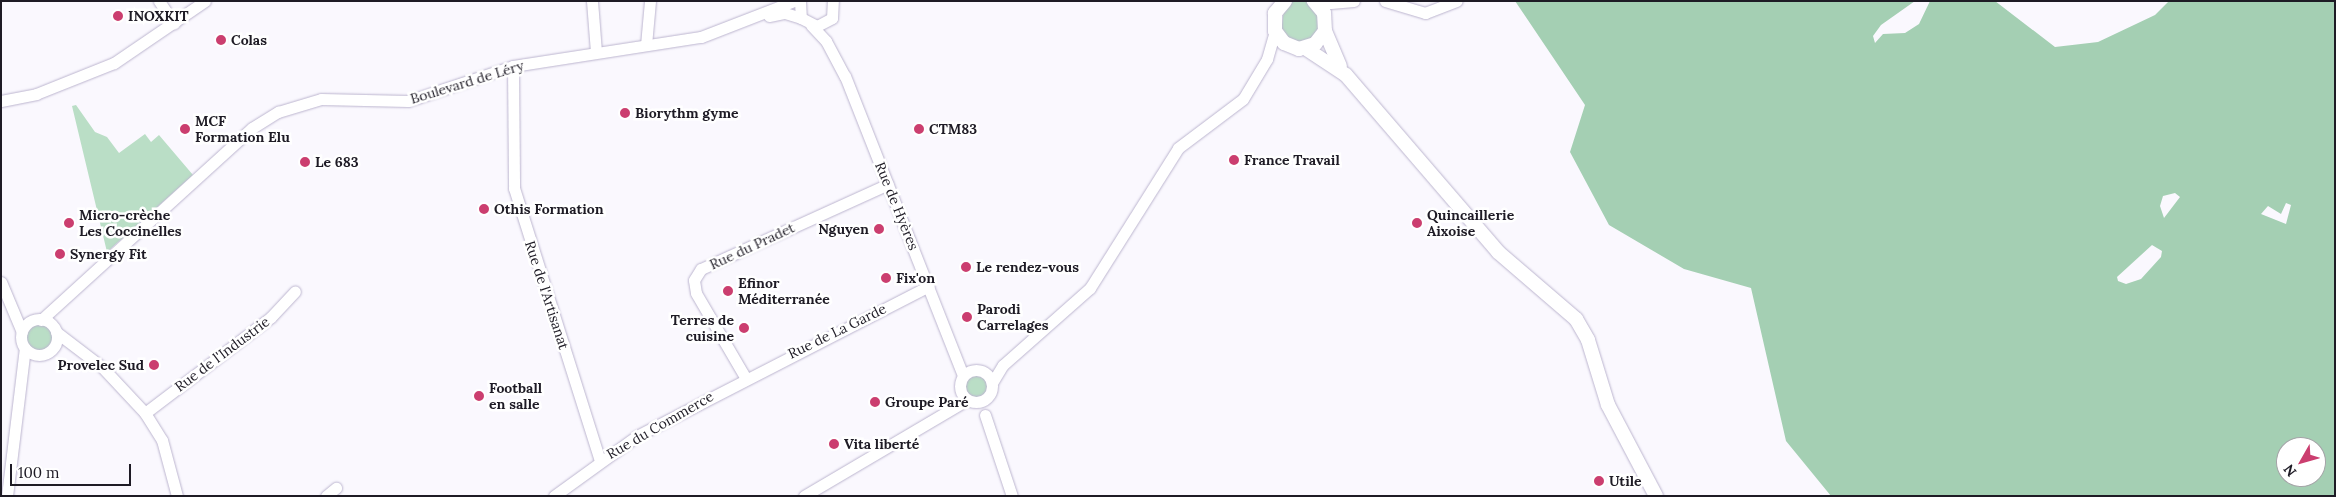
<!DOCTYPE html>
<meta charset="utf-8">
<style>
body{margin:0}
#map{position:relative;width:2336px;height:497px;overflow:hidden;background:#faf8fe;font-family:Lora,serif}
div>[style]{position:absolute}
.green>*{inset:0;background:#badec6}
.round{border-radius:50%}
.forest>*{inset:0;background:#a4cfb3}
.roads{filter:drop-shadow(0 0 1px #bcb5cf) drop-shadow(0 0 1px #bcb5cf)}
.minor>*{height:11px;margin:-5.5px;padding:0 5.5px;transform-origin:5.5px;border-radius:5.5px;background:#fff}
.minor>.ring{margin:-5.5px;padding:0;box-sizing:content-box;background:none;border:11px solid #fff;border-radius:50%}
.major>*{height:14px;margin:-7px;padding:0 7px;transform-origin:7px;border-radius:7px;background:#fff}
.dots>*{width:14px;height:14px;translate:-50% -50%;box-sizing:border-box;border:2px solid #fff;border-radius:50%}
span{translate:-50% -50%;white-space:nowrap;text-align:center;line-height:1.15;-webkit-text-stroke:5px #fff;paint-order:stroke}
.poi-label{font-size:14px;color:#1e1b25;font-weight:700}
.left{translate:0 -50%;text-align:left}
.right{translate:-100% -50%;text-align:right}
.street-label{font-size:14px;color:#1e1b25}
.frame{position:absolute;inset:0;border:2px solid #1e1b25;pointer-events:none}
.north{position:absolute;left:2276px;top:437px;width:50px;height:50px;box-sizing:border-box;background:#fff;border:1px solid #a5a4a8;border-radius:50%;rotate:232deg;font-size:14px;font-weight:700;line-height:20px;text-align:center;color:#1e1b25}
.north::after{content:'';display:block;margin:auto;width:18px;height:22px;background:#cb3e6f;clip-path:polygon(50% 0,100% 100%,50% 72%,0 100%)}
.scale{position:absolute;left:10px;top:464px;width:121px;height:22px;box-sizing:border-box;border:2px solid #1e1b25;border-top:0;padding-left:6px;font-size:15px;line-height:18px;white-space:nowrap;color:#1e1b25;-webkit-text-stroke:4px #fff;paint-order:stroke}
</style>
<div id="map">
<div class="green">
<i style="clip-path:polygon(1285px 1px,1314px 1px,1324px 13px,1315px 44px,1280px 40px)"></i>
<i style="clip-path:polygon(76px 105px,95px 132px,107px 137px,119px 153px,145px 134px,151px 142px,159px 135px,193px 175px,107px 252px,72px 106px)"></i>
<i class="round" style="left:21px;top:319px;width:36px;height:36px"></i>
<i class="round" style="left:960px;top:370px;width:32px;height:32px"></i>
</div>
<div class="forest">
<i style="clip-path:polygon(evenodd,1515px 1px,1915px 1px,1881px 25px,1873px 36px,1875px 43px,1883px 34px,1905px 33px,1919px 24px,1930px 1px,1995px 1px,2055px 47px,2098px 42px,2155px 15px,2169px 1px,2335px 1px,2335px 496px,1831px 496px,1786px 441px,1751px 288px,1684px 269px,1609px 225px,1570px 152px,1585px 105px,1515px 1px,2175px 193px,2180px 197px,2164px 218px,2160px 206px,2163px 196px,2175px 193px,1515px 1px,2286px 203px,2291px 205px,2286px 224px,2261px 214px,2268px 206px,2281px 214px,2286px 203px,1515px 1px,2152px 245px,2162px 251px,2161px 257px,2141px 279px,2126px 284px,2118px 281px,2117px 277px,2152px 245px,1515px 1px,2286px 447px,2316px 447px,2316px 477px,2286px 477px,2286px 447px)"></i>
</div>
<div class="roads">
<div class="minor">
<i style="left:159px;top:1px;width:27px;rotate:56deg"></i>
<i style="left:592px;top:1px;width:51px;rotate:85.5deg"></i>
<i style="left:800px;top:1px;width:17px;rotate:87deg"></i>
<i style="left:801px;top:18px;width:18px;rotate:27deg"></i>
<i style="left:817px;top:26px;width:17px;rotate:-28deg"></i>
<i style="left:832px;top:18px;width:17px;rotate:-87deg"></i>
<i style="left:1385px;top:1px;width:42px;rotate:16.7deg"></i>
<i style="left:1425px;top:13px;width:34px;rotate:-21deg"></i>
<i style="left:1319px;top:4px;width:35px;rotate:-5deg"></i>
<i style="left:769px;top:16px;width:16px;rotate:-11deg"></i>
<i style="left:785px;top:13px;width:17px;rotate:17deg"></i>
<i style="left:811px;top:25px;width:22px;rotate:47deg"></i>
<i style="left:826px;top:41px;width:40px;rotate:62deg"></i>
<i style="left:845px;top:76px;width:321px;rotate:68.5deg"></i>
<i style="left:646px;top:45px;width:44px;rotate:-84.8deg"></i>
<i style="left:513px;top:66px;width:122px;rotate:89.5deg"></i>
<i style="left:514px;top:188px;width:285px;rotate:72.5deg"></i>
<i style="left:1px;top:101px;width:36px;rotate:-11deg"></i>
<i style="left:36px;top:94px;width:84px;rotate:-21.7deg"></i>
<i style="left:114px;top:63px;width:110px;rotate:-34.3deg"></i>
<i style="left:1px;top:282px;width:54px;rotate:67.2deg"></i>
<i class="ring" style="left:21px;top:319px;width:25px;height:25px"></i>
<i style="left:41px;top:320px;width:285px;rotate:-42.3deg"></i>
<i style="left:252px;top:128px;width:31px;rotate:-32deg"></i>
<i style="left:278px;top:112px;width:45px;rotate:-16.8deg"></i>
<i style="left:321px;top:99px;width:87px;rotate:1.3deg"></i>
<i style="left:408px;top:101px;width:111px;rotate:-18.4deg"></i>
<i style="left:513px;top:66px;width:190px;rotate:-8.8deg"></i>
<i style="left:701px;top:37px;width:100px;rotate:-21.2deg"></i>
<i style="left:56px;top:332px;width:58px;rotate:37.3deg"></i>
<i style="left:102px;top:367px;width:63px;rotate:46.9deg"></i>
<i style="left:145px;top:413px;width:32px;rotate:58deg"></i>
<i style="left:162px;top:440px;width:58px;rotate:75deg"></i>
<i class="ring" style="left:960px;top:370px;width:21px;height:21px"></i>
<i style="left:745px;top:377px;width:97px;rotate:-120.3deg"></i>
<i style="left:696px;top:293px;width:13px;rotate:-99deg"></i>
<i style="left:694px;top:280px;width:13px;rotate:-58deg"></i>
<i style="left:701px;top:269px;width:205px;rotate:-24.4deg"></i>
<i style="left:992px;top:383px;width:21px;rotate:-59deg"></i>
<i style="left:1003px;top:365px;width:116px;rotate:-41.5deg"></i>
<i style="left:1090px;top:288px;width:165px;rotate:-57.8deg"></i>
<i style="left:1178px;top:148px;width:81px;rotate:-37deg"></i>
<i style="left:1243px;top:99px;width:47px;rotate:-59deg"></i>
<i style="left:1267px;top:59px;width:29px;rotate:-74deg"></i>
<i style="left:145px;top:413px;width:158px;rotate:-37.3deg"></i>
<i style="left:271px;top:317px;width:35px;rotate:-47deg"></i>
<i style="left:985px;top:415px;width:85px;rotate:71.6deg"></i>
<i style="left:7px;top:496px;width:149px;rotate:-83.1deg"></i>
<i style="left:326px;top:496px;width:13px;rotate:-39deg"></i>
<i style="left:554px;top:496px;width:102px;rotate:-35.9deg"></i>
<i style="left:637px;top:436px;width:328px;rotate:-27.2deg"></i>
<i style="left:804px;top:496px;width:189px;rotate:-30.5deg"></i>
</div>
<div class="major">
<i style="left:1285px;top:1px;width:16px;rotate:130deg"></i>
<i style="left:1275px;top:13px;width:18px;rotate:90deg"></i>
<i style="left:1275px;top:31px;width:15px;rotate:53deg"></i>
<i style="left:1284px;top:43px;width:16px;rotate:22deg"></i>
<i style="left:1299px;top:49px;width:17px;rotate:-17deg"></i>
<i style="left:1315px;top:44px;width:16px;rotate:-52deg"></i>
<i style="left:1325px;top:31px;width:18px;rotate:-93deg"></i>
<i style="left:1324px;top:13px;width:16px;rotate:-130deg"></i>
<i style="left:1325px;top:31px;width:38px;rotate:67deg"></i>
<i style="left:1305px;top:48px;width:49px;rotate:33.4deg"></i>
<i style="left:1346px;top:75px;width:233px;rotate:49.3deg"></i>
<i style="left:1498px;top:252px;width:103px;rotate:40.7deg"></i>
<i style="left:1576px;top:319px;width:24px;rotate:60deg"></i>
<i style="left:1588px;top:340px;width:68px;rotate:72.9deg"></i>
<i style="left:1608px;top:405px;width:103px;rotate:62.2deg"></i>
</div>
</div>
<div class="dots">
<i style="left:118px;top:16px;background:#cb3e6f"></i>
<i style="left:221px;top:40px;background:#cb3e6f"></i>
<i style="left:625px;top:113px;background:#cb3e6f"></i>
<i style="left:185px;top:129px;background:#cb3e6f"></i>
<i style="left:919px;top:129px;background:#cb3e6f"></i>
<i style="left:1234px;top:160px;background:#cb3e6f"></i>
<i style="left:305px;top:162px;background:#cb3e6f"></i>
<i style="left:484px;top:209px;background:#cb3e6f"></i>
<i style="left:69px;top:223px;background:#cb3e6f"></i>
<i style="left:1417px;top:223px;background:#cb3e6f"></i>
<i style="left:879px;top:229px;background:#cb3e6f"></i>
<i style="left:60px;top:254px;background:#cb3e6f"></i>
<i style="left:966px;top:267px;background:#cb3e6f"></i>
<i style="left:886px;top:278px;background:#cb3e6f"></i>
<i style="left:728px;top:291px;background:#cb3e6f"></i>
<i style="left:967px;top:317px;background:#cb3e6f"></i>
<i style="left:744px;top:328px;background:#cb3e6f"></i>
<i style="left:154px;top:365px;background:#cb3e6f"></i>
<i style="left:479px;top:396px;background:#cb3e6f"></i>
<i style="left:875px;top:402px;background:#cb3e6f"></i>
<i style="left:834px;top:444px;background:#cb3e6f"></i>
<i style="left:1599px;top:481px;background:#cb3e6f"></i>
</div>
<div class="poi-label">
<span class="left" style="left:128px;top:16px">INOXKIT</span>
<span class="left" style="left:231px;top:40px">Colas</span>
<span class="left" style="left:635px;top:113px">Biorythm gyme</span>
<span class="left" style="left:195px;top:129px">MCF<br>Formation Elu</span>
<span class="left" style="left:929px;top:129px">CTM83</span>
<span class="left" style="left:1244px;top:160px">France Travail</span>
<span class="left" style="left:315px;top:162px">Le 683</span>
<span class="left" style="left:494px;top:209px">Othis Formation</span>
<span class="left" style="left:79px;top:223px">Micro-crèche<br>Les Coccinelles</span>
<span class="left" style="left:1427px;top:223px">Quincaillerie<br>Aixoise</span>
<span class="right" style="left:869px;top:229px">Nguyen</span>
<span class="left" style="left:70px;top:254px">Synergy Fit</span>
<span class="left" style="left:976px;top:267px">Le rendez-vous</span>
<span class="left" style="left:896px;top:278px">Fix'on</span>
<span class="left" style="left:738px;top:291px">Efinor<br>Méditerranée</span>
<span class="left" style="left:977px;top:317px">Parodi<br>Carrelages</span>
<span class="right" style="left:734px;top:328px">Terres de<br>cuisine</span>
<span class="right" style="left:144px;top:365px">Provelec Sud</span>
<span class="left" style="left:489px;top:396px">Football<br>en salle</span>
<span class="left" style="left:885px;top:402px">Groupe Paré</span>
<span class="left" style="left:844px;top:444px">Vita liberté</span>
<span class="left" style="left:1609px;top:481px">Utile</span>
</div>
<div class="street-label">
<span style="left:467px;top:82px;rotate:-17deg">Boulevard de Léry</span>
<span style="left:897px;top:206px;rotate:68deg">Rue de Hyères</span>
<span style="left:752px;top:246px;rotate:-25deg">Rue du Pradet</span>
<span style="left:547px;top:295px;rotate:72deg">Rue de l'Artisanat</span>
<span style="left:837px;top:331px;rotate:-26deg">Rue de La Garde</span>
<span style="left:222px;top:354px;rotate:-37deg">Rue de l'Industrie</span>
<span style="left:660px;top:425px;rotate:-30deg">Rue du Commerce</span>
</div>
<div class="frame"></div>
<div class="north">N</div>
<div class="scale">100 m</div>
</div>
